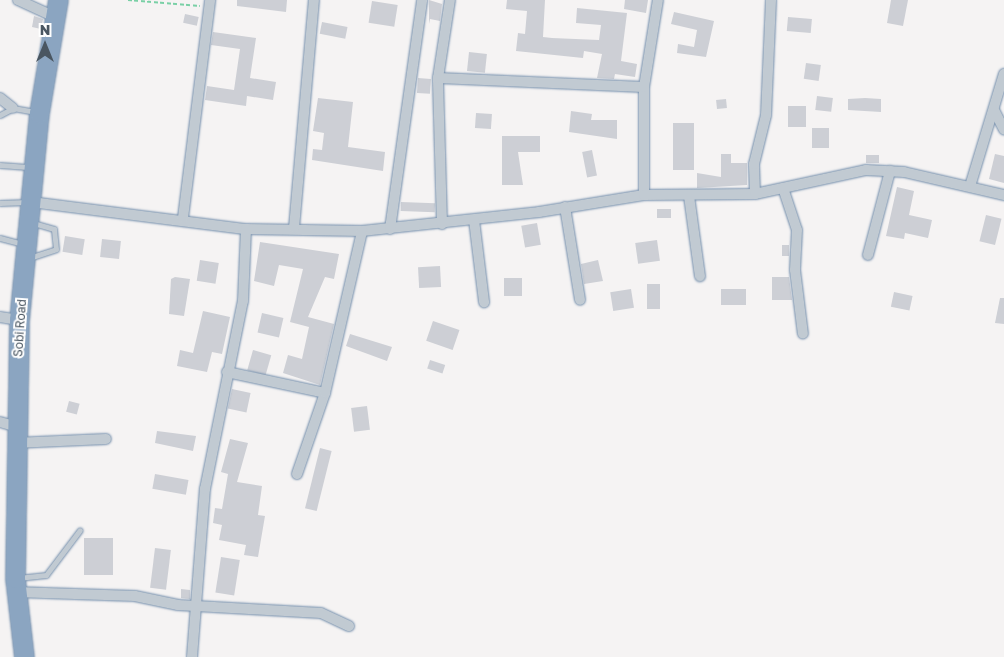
<!DOCTYPE html>
<style>
body{margin:0}
#map{position:relative;width:1004px;height:657px;overflow:hidden;background:#f5f3f3;font-family:"Golos Text",sans-serif}
div>[style]{position:absolute}
.building>*{inset:0;background:#cdcfd5;transform-origin:0 0}
.path>*{height:2px;margin-top:-1px;transform-origin:0;background:repeating-linear-gradient(90deg,#7ad0a6 0 4px,transparent 0 6.5px)}
.roads{filter:drop-shadow(0 0 1px #7690ad) drop-shadow(0 0 1px #7690ad)}
.lane>*{height:5px;margin:-2.5px;padding:0 2.5px;transform-origin:2.5px;border-radius:2.5px;background:#c1cad2}
.street>*{height:10px;margin:-5px;padding:0 5px;transform-origin:5px;border-radius:5px;background:#c1cad2}
.highway>*{height:19px;margin:-9.5px;padding:0 9.5px;transform-origin:9.5px;border-radius:9.5px;background:#8ba5c1}
span{translate:-50% -50%;white-space:nowrap;text-align:center;line-height:1.15;-webkit-text-stroke:4px #fff;paint-order:stroke}
.street-label{font-size:12px;color:#4a5661}
.north{position:absolute;left:20px;top:20px;width:50px;height:50px;-webkit-text-stroke:4px #fff;paint-order:stroke;rotate:0deg;font-size:14px;font-weight:700;line-height:20px;text-align:center;color:#4a5661}
.north::after{content:'';display:block;margin:auto;width:18px;height:22px;background:#4a5661;clip-path:polygon(50% 0,100% 100%,50% 72%,0 100%)}
</style>
<div id="map">
<div class="building">
<i style="clip-path:polygon(237px 0,287px 0,286px 12px,237px 6px)"></i>
<i style="clip-path:polygon(429px 0,442px 4px,440px 21px,430px 19px,429px 24px)"></i>
<i style="clip-path:polygon(507px 0,545px 0,543px 37px,552px 38px,599px 40px,601px 25px,576px 23px,577px 8px,627px 13px,621px 61px,637px 64px,635px 77px,615px 74px,614px 79px,597px 78px,602px 54px,584px 51px,583px 58px,516px 51px,518px 33px,525px 34px,527px 11px,506px 9px)"></i>
<i style="clip-path:polygon(625px 0,648px 0,646px 13px,624px 9px)"></i>
<i style="clip-path:polygon(891px 0,908px 0,903px 26px,887px 23px)"></i>
<i style="left:372px;top:1px;width:26px;height:22px;rotate:9deg"></i>
<i style="clip-path:polygon(674px 12px,714px 21px,706px 57px,677px 53px,678px 44px,694px 47px,697px 30px,671px 24px)"></i>
<i style="left:185px;top:14px;width:14px;height:9px;rotate:12deg"></i>
<i style="clip-path:polygon(34px 16px,43px 19px,41px 29px,32px 27px)"></i>
<i style="left:788px;top:17px;width:24px;height:14px;rotate:5deg"></i>
<i style="left:322px;top:22px;width:26px;height:12px;rotate:11deg"></i>
<i style="clip-path:polygon(213px 32px,256px 38px,250px 78px,276px 82px,273px 100px,247px 96px,246px 106px,205px 100px,207px 86px,234px 90px,240px 49px,211px 45px)"></i>
<i style="left:469px;top:52px;width:18px;height:19px;rotate:6deg"></i>
<i style="left:806px;top:63px;width:15px;height:16px;rotate:8deg"></i>
<i style="left:418px;top:78px;width:13px;height:15px;rotate:4deg"></i>
<i style="left:817px;top:96px;width:16px;height:14px;rotate:7deg"></i>
<i style="clip-path:polygon(318px 98px,353px 102px,348px 147px,385px 152px,383px 171px,312px 160px,313px 149px,322px 150px,324px 133px,313px 131px)"></i>
<i style="clip-path:polygon(865px 98px,881px 99px,881px 112px,848px 110px,848px 99px)"></i>
<i style="left:726px;top:99px;width:9px;height:10px;rotate:84deg"></i>
<i style="left:788px;top:106px;width:18px;height:21px"></i>
<i style="clip-path:polygon(571px 111px,592px 114px,591px 120px,617px 120px,617px 139px,569px 132px)"></i>
<i style="left:476px;top:113px;width:16px;height:15px;rotate:4deg"></i>
<i style="left:694px;top:123px;width:47px;height:21px;rotate:90deg"></i>
<i style="left:812px;top:128px;width:17px;height:20px"></i>
<i style="clip-path:polygon(502px 136px,540px 136px,540px 152px,518px 152px,523px 185px,502px 185px)"></i>
<i style="left:592px;top:150px;width:26px;height:10px;rotate:79deg"></i>
<i style="clip-path:polygon(721px 154px,731px 154px,731px 163px,747px 163px,747px 185px,697px 188px,697px 173px,721px 177px)"></i>
<i style="clip-path:polygon(995px 154px,1004px 156px,1004px 183px,989px 179px)"></i>
<i style="left:866px;top:155px;width:13px;height:8px"></i>
<i style="clip-path:polygon(897px 187px,914px 191px,909px 215px,932px 220px,928px 238px,905px 233px,904px 239px,886px 236px)"></i>
<i style="left:401px;top:202px;width:34px;height:9px;rotate:2deg"></i>
<i style="left:671px;top:209px;width:9px;height:14px;rotate:90deg"></i>
<i style="left:986px;top:215px;width:16px;height:27px;rotate:14deg"></i>
<i style="left:537px;top:223px;width:22px;height:16px;rotate:80deg"></i>
<i style="left:65px;top:236px;width:20px;height:16px;rotate:9deg"></i>
<i style="left:102px;top:239px;width:19px;height:18px;rotate:6deg"></i>
<i style="left:657px;top:240px;width:21px;height:22px;rotate:82deg"></i>
<i style="clip-path:polygon(260px 242px,339px 254px,334px 279px,325px 277px,308px 317px,334px 324px,320px 385px,283px 373px,288px 355px,302px 359px,309px 327px,290px 322px,303px 269px,279px 265px,274px 286px,254px 281px)"></i>
<i style="left:782px;top:245px;width:7px;height:11px"></i>
<i style="left:200px;top:260px;width:19px;height:21px;rotate:9deg"></i>
<i style="clip-path:polygon(598px 260px,603px 281px,584px 284px,581px 264px)"></i>
<i style="left:440px;top:266px;width:21px;height:22px;rotate:87deg"></i>
<i style="clip-path:polygon(175px 277px,190px 279px,184px 316px,169px 314px,171px 279px)"></i>
<i style="clip-path:polygon(772px 277px,789px 277px,792px 300px,772px 300px)"></i>
<i style="left:504px;top:278px;width:18px;height:18px"></i>
<i style="left:647px;top:284px;width:13px;height:25px"></i>
<i style="left:631px;top:289px;width:19px;height:21px;rotate:81deg"></i>
<i style="left:746px;top:289px;width:16px;height:25px;rotate:90deg"></i>
<i style="left:894px;top:292px;width:19px;height:15px;rotate:12deg"></i>
<i style="clip-path:polygon(1000px 298px,1004px 298px,1004px 324px,995px 323px)"></i>
<i style="clip-path:polygon(203px 311px,230px 317px,222px 354px,212px 352px,207px 372px,177px 366px,180px 350px,193px 353px)"></i>
<i style="left:262px;top:313px;width:22px;height:20px;rotate:13deg"></i>
<i style="left:433px;top:321px;width:28px;height:21px;rotate:19deg"></i>
<i style="clip-path:polygon(350px 334px,392px 347px,387px 361px,346px 346px)"></i>
<i style="left:253px;top:350px;width:19px;height:21px;rotate:16deg"></i>
<i style="left:430px;top:360px;width:16px;height:9px;rotate:18deg"></i>
<i style="left:232px;top:389px;width:19px;height:20px;rotate:12deg"></i>
<i style="left:69px;top:401px;width:11px;height:11px;rotate:15deg"></i>
<i style="left:367px;top:406px;width:24px;height:16px;rotate:83deg"></i>
<i style="clip-path:polygon(157px 431px,196px 436px,193px 451px,155px 443px)"></i>
<i style="clip-path:polygon(230px 439px,248px 443px,237px 482px,262px 486px,258px 515px,265px 516px,258px 557px,244px 555px,246px 545px,219px 540px,222px 525px,213px 523px,215px 508px,222px 509px,228px 474px,221px 472px)"></i>
<i style="left:320px;top:448px;width:12px;height:62px;rotate:14deg"></i>
<i style="left:155px;top:474px;width:34px;height:15px;rotate:10deg"></i>
<i style="left:84px;top:538px;width:29px;height:37px"></i>
<i style="left:155px;top:548px;width:16px;height:40px;rotate:7deg"></i>
<i style="left:221px;top:557px;width:19px;height:36px;rotate:9deg"></i>
<i style="clip-path:polygon(181px 589px,190px 590px,190px 599px,181px 598px)"></i>
</div>
<div class="path">
<i style="left:128px;top:0;width:72px;rotate:4.8deg"></i>
</div>
<div class="roads">
<div class="lane">
<i style="left:0;top:115px;width:15px;rotate:-28deg"></i>
<i style="left:13px;top:108px;width:23px;rotate:10deg"></i>
<i style="left:0;top:165px;width:31px;rotate:4deg"></i>
<i style="left:0;top:203px;width:27px;rotate:-2deg"></i>
<i style="left:0;top:238px;width:23px;rotate:15deg"></i>
<i style="left:29px;top:258px;width:28px;rotate:-18deg"></i>
<i style="left:56px;top:249px;width:20px;rotate:-96deg"></i>
<i style="left:54px;top:229px;width:22px;rotate:-164deg"></i>
<i style="left:18px;top:578px;width:28px;rotate:-6deg"></i>
<i style="left:46px;top:575px;width:56px;rotate:-52.9deg"></i>
</div>
<div class="street">
<i style="left:18px;top:0;width:41px;rotate:24.7deg"></i>
<i style="left:438px;top:78px;width:206px;rotate:2.5deg"></i>
<i style="left:0;top:98px;width:16px;rotate:38deg"></i>
<i style="left:994px;top:110px;width:22px;rotate:63deg"></i>
<i style="left:971px;top:183px;width:114px;rotate:-73.2deg"></i>
<i style="left:783px;top:188px;width:44px;rotate:71.6deg"></i>
<i style="left:797px;top:230px;width:40px;rotate:92.9deg"></i>
<i style="left:795px;top:270px;width:64px;rotate:82.9deg"></i>
<i style="left:755px;top:194px;width:30px;rotate:-92deg"></i>
<i style="left:754px;top:164px;width:50px;rotate:-76.2deg"></i>
<i style="left:766px;top:115px;width:115px;rotate:-87.5deg"></i>
<i style="left:644px;top:195px;width:108px;rotate:-90deg"></i>
<i style="left:644px;top:87px;width:88px;rotate:-80.9deg"></i>
<i style="left:689px;top:196px;width:81px;rotate:82.2deg"></i>
<i style="left:31px;top:202px;width:217px;rotate:7.2deg"></i>
<i style="left:246px;top:229px;width:116px;rotate:1deg"></i>
<i style="left:362px;top:231px;width:178px;rotate:-6.1deg"></i>
<i style="left:539px;top:212px;width:106px;rotate:-9.2deg"></i>
<i style="left:644px;top:195px;width:111px;rotate:-0.5deg"></i>
<i style="left:755px;top:194px;width:114px;rotate:-12.2deg"></i>
<i style="left:866px;top:170px;width:38px;rotate:3deg"></i>
<i style="left:904px;top:172px;width:103px;rotate:13deg"></i>
<i style="left:565px;top:207px;width:94px;rotate:80.8deg"></i>
<i style="left:183px;top:218px;width:220px;rotate:-82.9deg"></i>
<i style="left:474px;top:220px;width:83px;rotate:83deg"></i>
<i style="left:442px;top:224px;width:146px;rotate:-91.6deg"></i>
<i style="left:438px;top:78px;width:79px;rotate:-81.3deg"></i>
<i style="left:294px;top:228px;width:229px;rotate:-85deg"></i>
<i style="left:390px;top:229px;width:231px;rotate:-82deg"></i>
<i style="left:868px;top:255px;width:87px;rotate:-75.3deg"></i>
<i style="left:0;top:317px;width:19px;rotate:9deg"></i>
<i style="left:227px;top:372px;width:100px;rotate:12.1deg"></i>
<i style="left:0;top:422px;width:15px;rotate:16deg"></i>
<i style="left:14px;top:443px;width:92px;rotate:-2.5deg"></i>
<i style="left:297px;top:474px;width:86px;rotate:-70.9deg"></i>
<i style="left:325px;top:393px;width:166px;rotate:-77.1deg"></i>
<i style="left:15px;top:592px;width:120px;rotate:1.9deg"></i>
<i style="left:135px;top:596px;width:44px;rotate:11.8deg"></i>
<i style="left:178px;top:605px;width:143px;rotate:3.2deg"></i>
<i style="left:321px;top:613px;width:31px;rotate:25deg"></i>
<i style="left:192px;top:657px;width:169px;rotate:-85.6deg"></i>
<i style="left:205px;top:489px;width:192px;rotate:-78.6deg"></i>
<i style="left:243px;top:301px;width:72px;rotate:-87.6deg"></i>
</div>
<div class="highway">
<i style="left:24px;top:657px;width:80px;rotate:-96.5deg"></i>
<i style="left:15px;top:578px;width:258px;rotate:-89.1deg"></i>
<i style="left:19px;top:320px;width:208px;rotate:-84.5deg"></i>
<i style="left:39px;top:113px;width:115px;rotate:-80.5deg"></i>
</div>
</div>
<div class="street-label">
<span style="left:20px;top:328px;rotate:-86deg">Sobi Road</span>
</div>
<div class="north">N</div>
</div>
